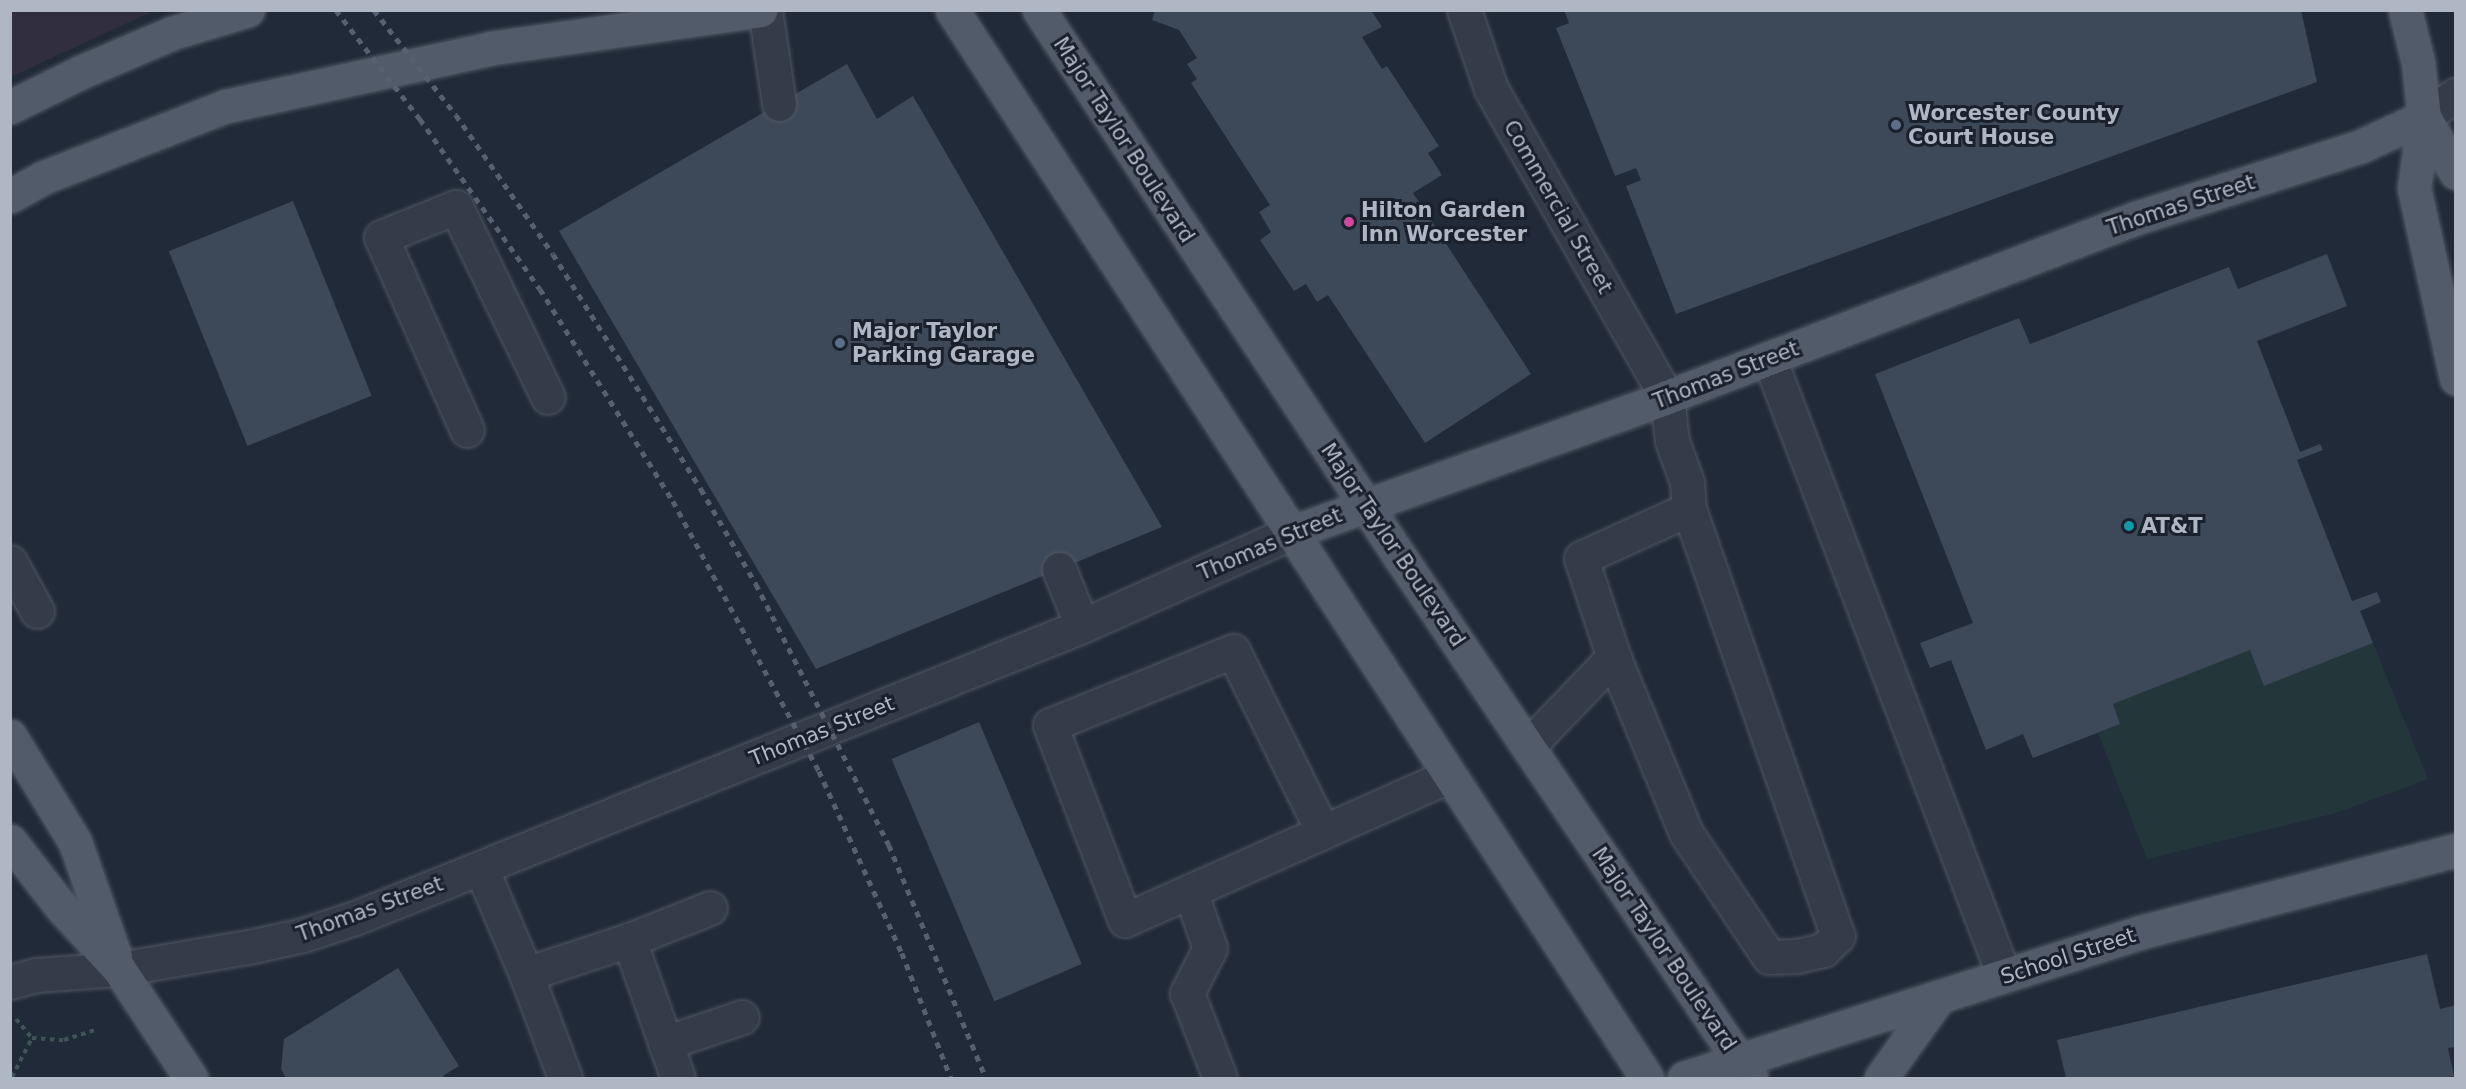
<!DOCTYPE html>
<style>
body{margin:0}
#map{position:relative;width:2466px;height:1089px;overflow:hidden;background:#212a38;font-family:"DejaVu Sans",sans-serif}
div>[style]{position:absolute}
.medical>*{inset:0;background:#312f3d}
.green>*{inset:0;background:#233639}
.building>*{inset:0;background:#3d4858;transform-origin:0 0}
.path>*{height:4px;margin-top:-2px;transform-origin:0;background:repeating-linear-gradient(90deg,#405357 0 4.5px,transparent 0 9px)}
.roads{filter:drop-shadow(0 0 2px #4f5763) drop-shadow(0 0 2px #4f5763)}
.minor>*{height:33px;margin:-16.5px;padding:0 16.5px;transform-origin:16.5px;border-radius:16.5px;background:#343c49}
.major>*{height:33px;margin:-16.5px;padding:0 16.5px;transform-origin:16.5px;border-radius:16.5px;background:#525b69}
.rail>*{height:4.5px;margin-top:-2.25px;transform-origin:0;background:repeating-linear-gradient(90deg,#566070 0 6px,transparent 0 12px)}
.dots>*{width:16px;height:16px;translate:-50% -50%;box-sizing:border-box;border:3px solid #1a212d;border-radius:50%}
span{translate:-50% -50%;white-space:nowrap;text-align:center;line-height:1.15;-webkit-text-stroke:6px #1a212d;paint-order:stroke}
.poi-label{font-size:21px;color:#afb7c5;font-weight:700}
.left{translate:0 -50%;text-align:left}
.street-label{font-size:21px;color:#afb7c5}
.frame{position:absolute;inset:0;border:12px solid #afb7c5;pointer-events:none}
</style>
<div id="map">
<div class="medical">
<i style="clip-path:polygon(11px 10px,153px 10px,153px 11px,11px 77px)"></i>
</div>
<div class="green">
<i style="clip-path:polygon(2373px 643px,2428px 779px,2336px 813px,2147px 859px,2098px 733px,2120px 724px,2113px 704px,2250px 650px,2265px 685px)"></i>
</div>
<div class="building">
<i style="clip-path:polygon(1155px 10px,1371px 10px,1382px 27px,1362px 37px,1382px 69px,1387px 66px,1439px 146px,1428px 153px,1442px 175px,1413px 193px,1531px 374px,1425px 443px,1328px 295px,1317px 302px,1306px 284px,1294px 291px,1260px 240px,1271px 232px,1259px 212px,1270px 205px,1191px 83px,1197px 79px,1187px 64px,1197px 58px,1179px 30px,1152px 20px)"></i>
<i style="clip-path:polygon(1564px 10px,2301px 10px,2317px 82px,1676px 314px,1626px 186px,1641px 180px,1636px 168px,1615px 176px,1556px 28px,1569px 23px)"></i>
<i style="clip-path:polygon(847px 64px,877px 119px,913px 96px,1162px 527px,816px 669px,559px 231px)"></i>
<i style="left:293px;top:201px;width:210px;height:134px;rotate:68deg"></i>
<i style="clip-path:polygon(2327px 254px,2347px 306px,2257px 341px,2300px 452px,2320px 444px,2323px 450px,2297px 460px,2352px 601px,2377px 592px,2381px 602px,2360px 611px,2373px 643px,2264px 686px,2250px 650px,2113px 704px,2120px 724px,2033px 758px,2023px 734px,1986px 750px,1951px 660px,1930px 668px,1920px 643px,1973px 623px,1875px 374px,2019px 318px,2030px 344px,2229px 267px,2238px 289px)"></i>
<i style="left:979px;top:722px;width:263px;height:95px;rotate:67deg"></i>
<i style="clip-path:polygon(2427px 954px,2440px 1009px,2456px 1005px,2456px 1047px,2448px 1048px,2454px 1076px,2444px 1078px,2066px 1078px,2057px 1040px)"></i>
<i style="clip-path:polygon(398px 968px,459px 1066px,443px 1076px,445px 1078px,286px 1078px,281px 1069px,284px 1039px)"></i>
</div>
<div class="path">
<i style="left:16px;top:1019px;width:25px;rotate:50deg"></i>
<i style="left:32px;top:1038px;width:32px;rotate:4deg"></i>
<i style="left:64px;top:1040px;width:33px;rotate:-18deg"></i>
<i style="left:12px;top:1077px;width:44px;rotate:-62.9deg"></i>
</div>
<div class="roads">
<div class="minor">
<i style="left:765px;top:10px;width:95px;rotate:81.5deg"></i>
<i style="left:1464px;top:10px;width:83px;rotate:71.1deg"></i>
<i style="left:1491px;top:89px;width:355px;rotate:60.3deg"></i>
<i style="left:1667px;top:397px;width:44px;rotate:83.5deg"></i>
<i style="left:1672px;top:441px;width:44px;rotate:69.9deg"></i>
<i style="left:1687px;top:482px;width:27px;rotate:86deg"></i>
<i style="left:1689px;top:509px;width:452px;rotate:70.8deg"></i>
<i style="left:1838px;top:936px;width:21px;rotate:137deg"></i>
<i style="left:1823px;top:950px;width:28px;rotate:167deg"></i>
<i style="left:1796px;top:956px;width:27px;rotate:178deg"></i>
<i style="left:1769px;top:957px;width:149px;rotate:-123.8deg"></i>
<i style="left:1686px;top:833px;width:186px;rotate:-112.4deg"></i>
<i style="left:1615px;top:661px;width:108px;rotate:-108.3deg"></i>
<i style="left:1581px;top:558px;width:119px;rotate:-24.4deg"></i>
<i style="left:2424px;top:117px;width:39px;rotate:-35deg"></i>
<i style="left:1769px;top:358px;width:661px;rotate:69.18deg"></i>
<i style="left:467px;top:430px;width:211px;rotate:-114deg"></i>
<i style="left:381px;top:237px;width:81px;rotate:-21.8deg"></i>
<i style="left:456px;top:207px;width:211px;rotate:64.2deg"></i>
<i style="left:10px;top:562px;width:56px;rotate:61.1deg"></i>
<i style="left:1059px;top:569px;width:61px;rotate:68deg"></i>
<i style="left:1529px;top:745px;width:108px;rotate:-46.1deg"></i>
<i style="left:1604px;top:667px;width:13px;rotate:-29deg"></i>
<i style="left:1323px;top:832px;width:202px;rotate:-116.4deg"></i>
<i style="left:1233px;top:651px;width:197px;rotate:158deg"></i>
<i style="left:1050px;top:725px;width:209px;rotate:69deg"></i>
<i style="left:1125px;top:920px;width:355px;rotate:-24deg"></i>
<i style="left:481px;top:868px;width:115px;rotate:67deg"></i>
<i style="left:526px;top:974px;width:111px;rotate:69.4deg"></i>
<i style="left:1190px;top:891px;width:60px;rotate:70.7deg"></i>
<i style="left:1210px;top:948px;width:51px;rotate:117.1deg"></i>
<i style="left:1187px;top:993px;width:91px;rotate:68.8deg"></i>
<i style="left:629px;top:940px;width:146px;rotate:70.5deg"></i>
<i style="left:526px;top:974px;width:108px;rotate:-18.3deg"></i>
<i style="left:629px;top:940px;width:87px;rotate:-21.6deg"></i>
<i style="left:10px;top:982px;width:27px;rotate:-15deg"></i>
<i style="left:36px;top:975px;width:83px;rotate:-4.1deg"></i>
<i style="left:119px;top:969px;width:136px;rotate:-9.7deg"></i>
<i style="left:253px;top:946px;width:51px;rotate:-12.4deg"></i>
<i style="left:303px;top:935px;width:55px;rotate:-18.1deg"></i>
<i style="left:355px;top:918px;width:783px;rotate:-21.88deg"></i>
<i style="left:1082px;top:626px;width:228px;rotate:-24.1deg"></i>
<i style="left:665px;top:1043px;width:81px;rotate:-18.7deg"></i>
</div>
<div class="major">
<i style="left:952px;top:10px;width:1274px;rotate:56.95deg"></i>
<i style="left:1039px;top:10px;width:659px;rotate:56.58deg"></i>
<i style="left:1402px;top:560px;width:625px;rotate:56.03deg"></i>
<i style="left:2405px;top:10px;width:54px;rotate:76deg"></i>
<i style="left:2418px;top:62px;width:55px;rotate:83.8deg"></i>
<i style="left:2424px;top:117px;width:72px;rotate:98deg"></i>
<i style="left:2414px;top:188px;width:195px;rotate:77.5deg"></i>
<i style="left:10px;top:107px;width:79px;rotate:-26.2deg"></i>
<i style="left:81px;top:72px;width:99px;rotate:-23.2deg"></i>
<i style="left:172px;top:33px;width:79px;rotate:-16.8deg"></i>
<i style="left:2424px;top:117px;width:64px;rotate:60.3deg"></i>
<i style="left:10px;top:196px;width:37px;rotate:-29deg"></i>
<i style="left:42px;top:178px;width:198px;rotate:-21.4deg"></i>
<i style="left:226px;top:106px;width:271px;rotate:-12.3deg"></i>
<i style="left:491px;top:48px;width:272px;rotate:-8deg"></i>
<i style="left:1290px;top:533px;width:401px;rotate:-19.8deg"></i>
<i style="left:1667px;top:397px;width:502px;rotate:-20.89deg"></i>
<i style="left:2136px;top:218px;width:234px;rotate:-17.7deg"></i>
<i style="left:2359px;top:147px;width:72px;rotate:-24.8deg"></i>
<i style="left:10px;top:736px;width:124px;rotate:58.5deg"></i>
<i style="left:75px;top:842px;width:121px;rotate:70.7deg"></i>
<i style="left:10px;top:841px;width:85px;rotate:52.2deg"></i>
<i style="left:62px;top:908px;width:83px;rotate:46.9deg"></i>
<i style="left:119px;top:969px;width:131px;rotate:56.6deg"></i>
<i style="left:1684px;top:1078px;width:480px;rotate:-17.7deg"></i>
<i style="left:2141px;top:932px;width:325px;rotate:-14.6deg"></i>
<i style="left:1881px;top:1078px;width:100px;rotate:-54.4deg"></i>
</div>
</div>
<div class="rail">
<i style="left:336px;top:10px;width:138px;rotate:52.4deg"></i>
<i style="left:420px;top:119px;width:208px;rotate:54.8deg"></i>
<i style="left:540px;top:289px;width:250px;rotate:57.9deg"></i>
<i style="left:673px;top:501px;width:307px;rotate:61.6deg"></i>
<i style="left:819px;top:771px;width:200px;rotate:65.5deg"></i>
<i style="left:902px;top:953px;width:134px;rotate:68.6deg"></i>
<i style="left:374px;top:10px;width:133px;rotate:52deg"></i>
<i style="left:456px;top:115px;width:169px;rotate:55.1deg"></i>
<i style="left:553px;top:254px;width:278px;rotate:57.8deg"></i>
<i style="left:701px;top:489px;width:110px;rotate:59.9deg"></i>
<i style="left:756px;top:584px;width:293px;rotate:63deg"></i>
<i style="left:889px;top:845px;width:252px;rotate:67.4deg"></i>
</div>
<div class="dots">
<i style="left:1896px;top:125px;background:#5c6f8a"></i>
<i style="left:1349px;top:222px;background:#d1479c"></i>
<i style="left:840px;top:343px;background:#5c6f8a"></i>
<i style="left:2129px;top:526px;background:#0f9aa8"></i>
</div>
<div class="poi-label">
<span class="left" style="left:1908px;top:125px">Worcester County<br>Court House</span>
<span class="left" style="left:1361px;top:222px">Hilton Garden<br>Inn Worcester</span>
<span class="left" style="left:852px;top:343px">Major Taylor<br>Parking Garage</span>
<span class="left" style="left:2141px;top:526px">AT&amp;T</span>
</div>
<div class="street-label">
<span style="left:1124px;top:140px;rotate:57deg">Major Taylor Boulevard</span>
<span style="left:2181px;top:205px;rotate:-18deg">Thomas Street</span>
<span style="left:1558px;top:207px;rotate:60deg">Commercial Street</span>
<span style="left:1726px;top:375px;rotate:-21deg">Thomas Street</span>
<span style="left:1270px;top:544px;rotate:-23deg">Thomas Street</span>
<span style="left:1393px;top:545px;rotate:56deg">Major Taylor Boulevard</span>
<span style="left:822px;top:731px;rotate:-22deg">Thomas Street</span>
<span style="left:370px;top:909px;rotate:-20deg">Thomas Street</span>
<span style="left:1664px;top:949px;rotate:56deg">Major Taylor Boulevard</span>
<span style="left:2068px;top:956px;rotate:-18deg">School Street</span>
</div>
<div class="frame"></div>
</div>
